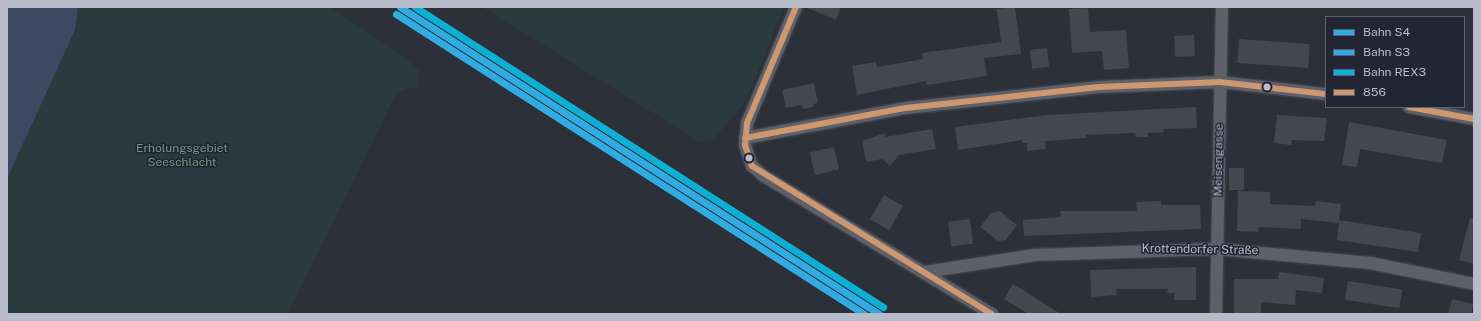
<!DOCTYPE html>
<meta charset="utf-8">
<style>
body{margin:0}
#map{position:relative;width:1481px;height:321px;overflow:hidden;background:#2c3039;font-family:"Public Sans",sans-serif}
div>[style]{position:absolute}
.green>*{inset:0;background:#2a3a3f}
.water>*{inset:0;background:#3d4962}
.building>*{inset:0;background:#43474e;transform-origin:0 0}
.roads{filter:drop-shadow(0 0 1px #484b52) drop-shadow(0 0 1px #484b52)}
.street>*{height:12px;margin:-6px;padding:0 6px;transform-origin:6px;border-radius:6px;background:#5d6068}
.bus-1>*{height:6px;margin:-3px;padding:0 3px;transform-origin:3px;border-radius:3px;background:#cd976f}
.rail-1>*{height:7px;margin:-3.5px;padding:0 3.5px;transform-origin:3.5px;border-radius:3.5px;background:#30ace2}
.rail-2>*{height:7px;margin:-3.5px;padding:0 3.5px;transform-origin:3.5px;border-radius:3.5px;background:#30ace2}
.rail-3>*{height:7px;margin:-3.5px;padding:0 3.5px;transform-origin:3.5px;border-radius:3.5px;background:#0dafd3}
.dots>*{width:11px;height:11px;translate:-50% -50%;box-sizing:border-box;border:2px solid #202634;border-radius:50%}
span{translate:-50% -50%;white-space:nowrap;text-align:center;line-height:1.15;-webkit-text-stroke:3px #202634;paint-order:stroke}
.park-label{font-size:12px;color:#71987e}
.street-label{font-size:12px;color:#b8bcc9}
.frame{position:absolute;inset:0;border:8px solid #b8bcc9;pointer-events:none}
.legend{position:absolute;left:1325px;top:16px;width:140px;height:92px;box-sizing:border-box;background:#202634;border:1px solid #5d6270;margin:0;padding:5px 7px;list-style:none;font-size:12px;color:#b8bcc9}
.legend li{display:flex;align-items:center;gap:8px;height:20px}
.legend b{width:20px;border:1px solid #5d6270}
</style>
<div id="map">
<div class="green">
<i style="clip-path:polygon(78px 7px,330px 7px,405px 57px,419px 71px,418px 87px,406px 89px,395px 96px,288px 314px,7px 314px,7px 179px,75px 30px)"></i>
<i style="clip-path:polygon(482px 7px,784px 7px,747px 100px,713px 140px,700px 142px)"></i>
</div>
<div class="water">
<i style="clip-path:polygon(7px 7px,78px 7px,75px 30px,7px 179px)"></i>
</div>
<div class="building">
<i style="clip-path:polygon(805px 7px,841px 7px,836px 20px)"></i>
<i style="clip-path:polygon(1015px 7px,1021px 54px,984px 58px,987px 76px,927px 85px,926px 81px,857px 95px,852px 66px,876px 62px,877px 67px,923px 59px,922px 53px,1001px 42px,997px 9px)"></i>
<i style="clip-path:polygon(1088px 8px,1090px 32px,1126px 30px,1129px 68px,1104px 70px,1102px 51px,1072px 53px,1069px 9px)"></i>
<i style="left:1194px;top:35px;width:21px;height:20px;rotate:87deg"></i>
<i style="left:1239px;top:39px;width:71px;height:24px;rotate:4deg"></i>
<i style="left:1047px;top:48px;width:19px;height:17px;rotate:84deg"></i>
<i style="clip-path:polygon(814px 83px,818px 103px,813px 104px,814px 107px,803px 109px,802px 105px,786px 108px,782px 90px)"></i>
<i style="clip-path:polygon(1196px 107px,1197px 128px,1163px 129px,1164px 132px,1148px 133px,1148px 137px,1136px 137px,1135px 133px,1086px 135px,1086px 138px,1045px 141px,1046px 149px,1027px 151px,1027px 143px,1022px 143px,1022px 140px,958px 150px,955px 127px,1047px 115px)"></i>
<i style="clip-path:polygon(1277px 115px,1327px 118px,1324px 141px,1292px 140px,1291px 145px,1274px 143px)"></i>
<i style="clip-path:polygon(1349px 122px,1447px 140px,1442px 163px,1360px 149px,1357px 167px,1342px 165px)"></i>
<i style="clip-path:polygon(932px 129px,936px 149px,899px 155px,890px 166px,882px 159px,866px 162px,862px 141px,885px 133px,885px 137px)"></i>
<i style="left:834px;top:147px;width:23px;height:25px;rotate:77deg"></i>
<i style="left:1229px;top:168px;width:15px;height:22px"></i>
<i style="clip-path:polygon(1238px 191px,1270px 192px,1270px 204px,1315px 206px,1316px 201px,1341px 204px,1339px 220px,1421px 233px,1418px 252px,1337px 240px,1339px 223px,1301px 219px,1301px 229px,1259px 227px,1258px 232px,1237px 231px)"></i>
<i style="left:884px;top:195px;width:22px;height:28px;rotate:30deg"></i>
<i style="clip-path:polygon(1161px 201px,1161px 205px,1200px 205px,1201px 229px,1024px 236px,1023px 220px,1061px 217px,1060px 211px,1137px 211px,1136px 202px)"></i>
<i style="clip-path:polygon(1000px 211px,1017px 225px,1006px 240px,998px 241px,980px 227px,991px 213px)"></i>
<i style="clip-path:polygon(1470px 218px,1474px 218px,1474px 264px,1459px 260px)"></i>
<i style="left:970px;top:219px;width:25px;height:22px;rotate:83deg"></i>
<i style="clip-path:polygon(1196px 267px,1196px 300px,1174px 300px,1174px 293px,1167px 293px,1168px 289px,1116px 289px,1117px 295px,1091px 297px,1090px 270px)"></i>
<i style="clip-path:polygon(1279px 272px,1324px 278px,1322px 293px,1296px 290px,1295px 305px,1261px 302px,1261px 314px,1234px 314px,1234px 279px,1278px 279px)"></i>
<i style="left:1348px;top:281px;width:55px;height:19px;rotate:9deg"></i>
<i style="clip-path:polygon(1013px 284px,1034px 297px,1061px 314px,1029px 314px,1004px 299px)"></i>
<i style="clip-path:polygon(1452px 299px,1473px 304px,1471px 314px,1448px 314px)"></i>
</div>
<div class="roads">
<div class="street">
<i style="left:796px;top:7px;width:126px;rotate:112.9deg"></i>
<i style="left:747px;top:123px;width:22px;rotate:95deg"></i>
<i style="left:745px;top:145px;width:22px;rotate:72deg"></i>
<i style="left:752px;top:166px;width:16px;rotate:40deg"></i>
<i style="left:764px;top:176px;width:267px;rotate:31.2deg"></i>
<i style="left:1409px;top:107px;width:66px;rotate:10.5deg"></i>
<i style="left:745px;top:138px;width:164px;rotate:-10.6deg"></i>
<i style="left:906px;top:108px;width:194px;rotate:-6.2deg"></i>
<i style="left:1099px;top:87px;width:121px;rotate:-2.4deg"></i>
<i style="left:1220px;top:82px;width:107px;rotate:6.5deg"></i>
<i style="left:925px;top:272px;width:111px;rotate:-8.8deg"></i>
<i style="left:1035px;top:255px;width:182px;rotate:-1.9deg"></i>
<i style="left:1217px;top:249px;width:154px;rotate:5.2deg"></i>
<i style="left:1370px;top:263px;width:106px;rotate:11.4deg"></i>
<i style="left:1216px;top:314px;width:307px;rotate:-88.9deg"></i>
</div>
</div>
<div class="bus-1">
<i style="left:796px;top:7px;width:126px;rotate:112.9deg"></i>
<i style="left:747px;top:123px;width:22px;rotate:95deg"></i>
<i style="left:745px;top:145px;width:22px;rotate:72deg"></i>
<i style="left:752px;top:166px;width:282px;rotate:31.7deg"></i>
<i style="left:1409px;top:107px;width:66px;rotate:10.5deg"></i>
<i style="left:745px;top:138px;width:164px;rotate:-10.6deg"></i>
<i style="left:906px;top:108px;width:194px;rotate:-6.2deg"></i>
<i style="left:1099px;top:87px;width:121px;rotate:-2.4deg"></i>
<i style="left:1220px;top:82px;width:107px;rotate:6.5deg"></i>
</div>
<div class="rail-1">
<i style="left:400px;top:7px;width:569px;rotate:32.66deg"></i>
</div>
<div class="rail-2">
<i style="left:396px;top:14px;width:556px;rotate:32.66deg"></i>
</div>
<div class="rail-3">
<i style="left:415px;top:7px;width:556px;rotate:32.66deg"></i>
</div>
<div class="dots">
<i style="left:1267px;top:87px;background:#b8bcc9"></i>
<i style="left:749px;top:158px;background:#b8bcc9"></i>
</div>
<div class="park-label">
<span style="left:182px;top:156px">Erholungsgebiet<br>Seeschlacht</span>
</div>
<div class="street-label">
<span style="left:1219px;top:160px;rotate:-89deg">Meisengasse</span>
<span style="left:1200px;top:250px;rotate:1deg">Krottendorfer Straße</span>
</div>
<div class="frame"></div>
<ul class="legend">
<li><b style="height:5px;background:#30ace2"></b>Bahn S4</li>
<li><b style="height:5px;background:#30ace2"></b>Bahn S3</li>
<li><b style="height:5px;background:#0dafd3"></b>Bahn REX3</li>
<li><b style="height:5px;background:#cd976f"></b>856</li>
</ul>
</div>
